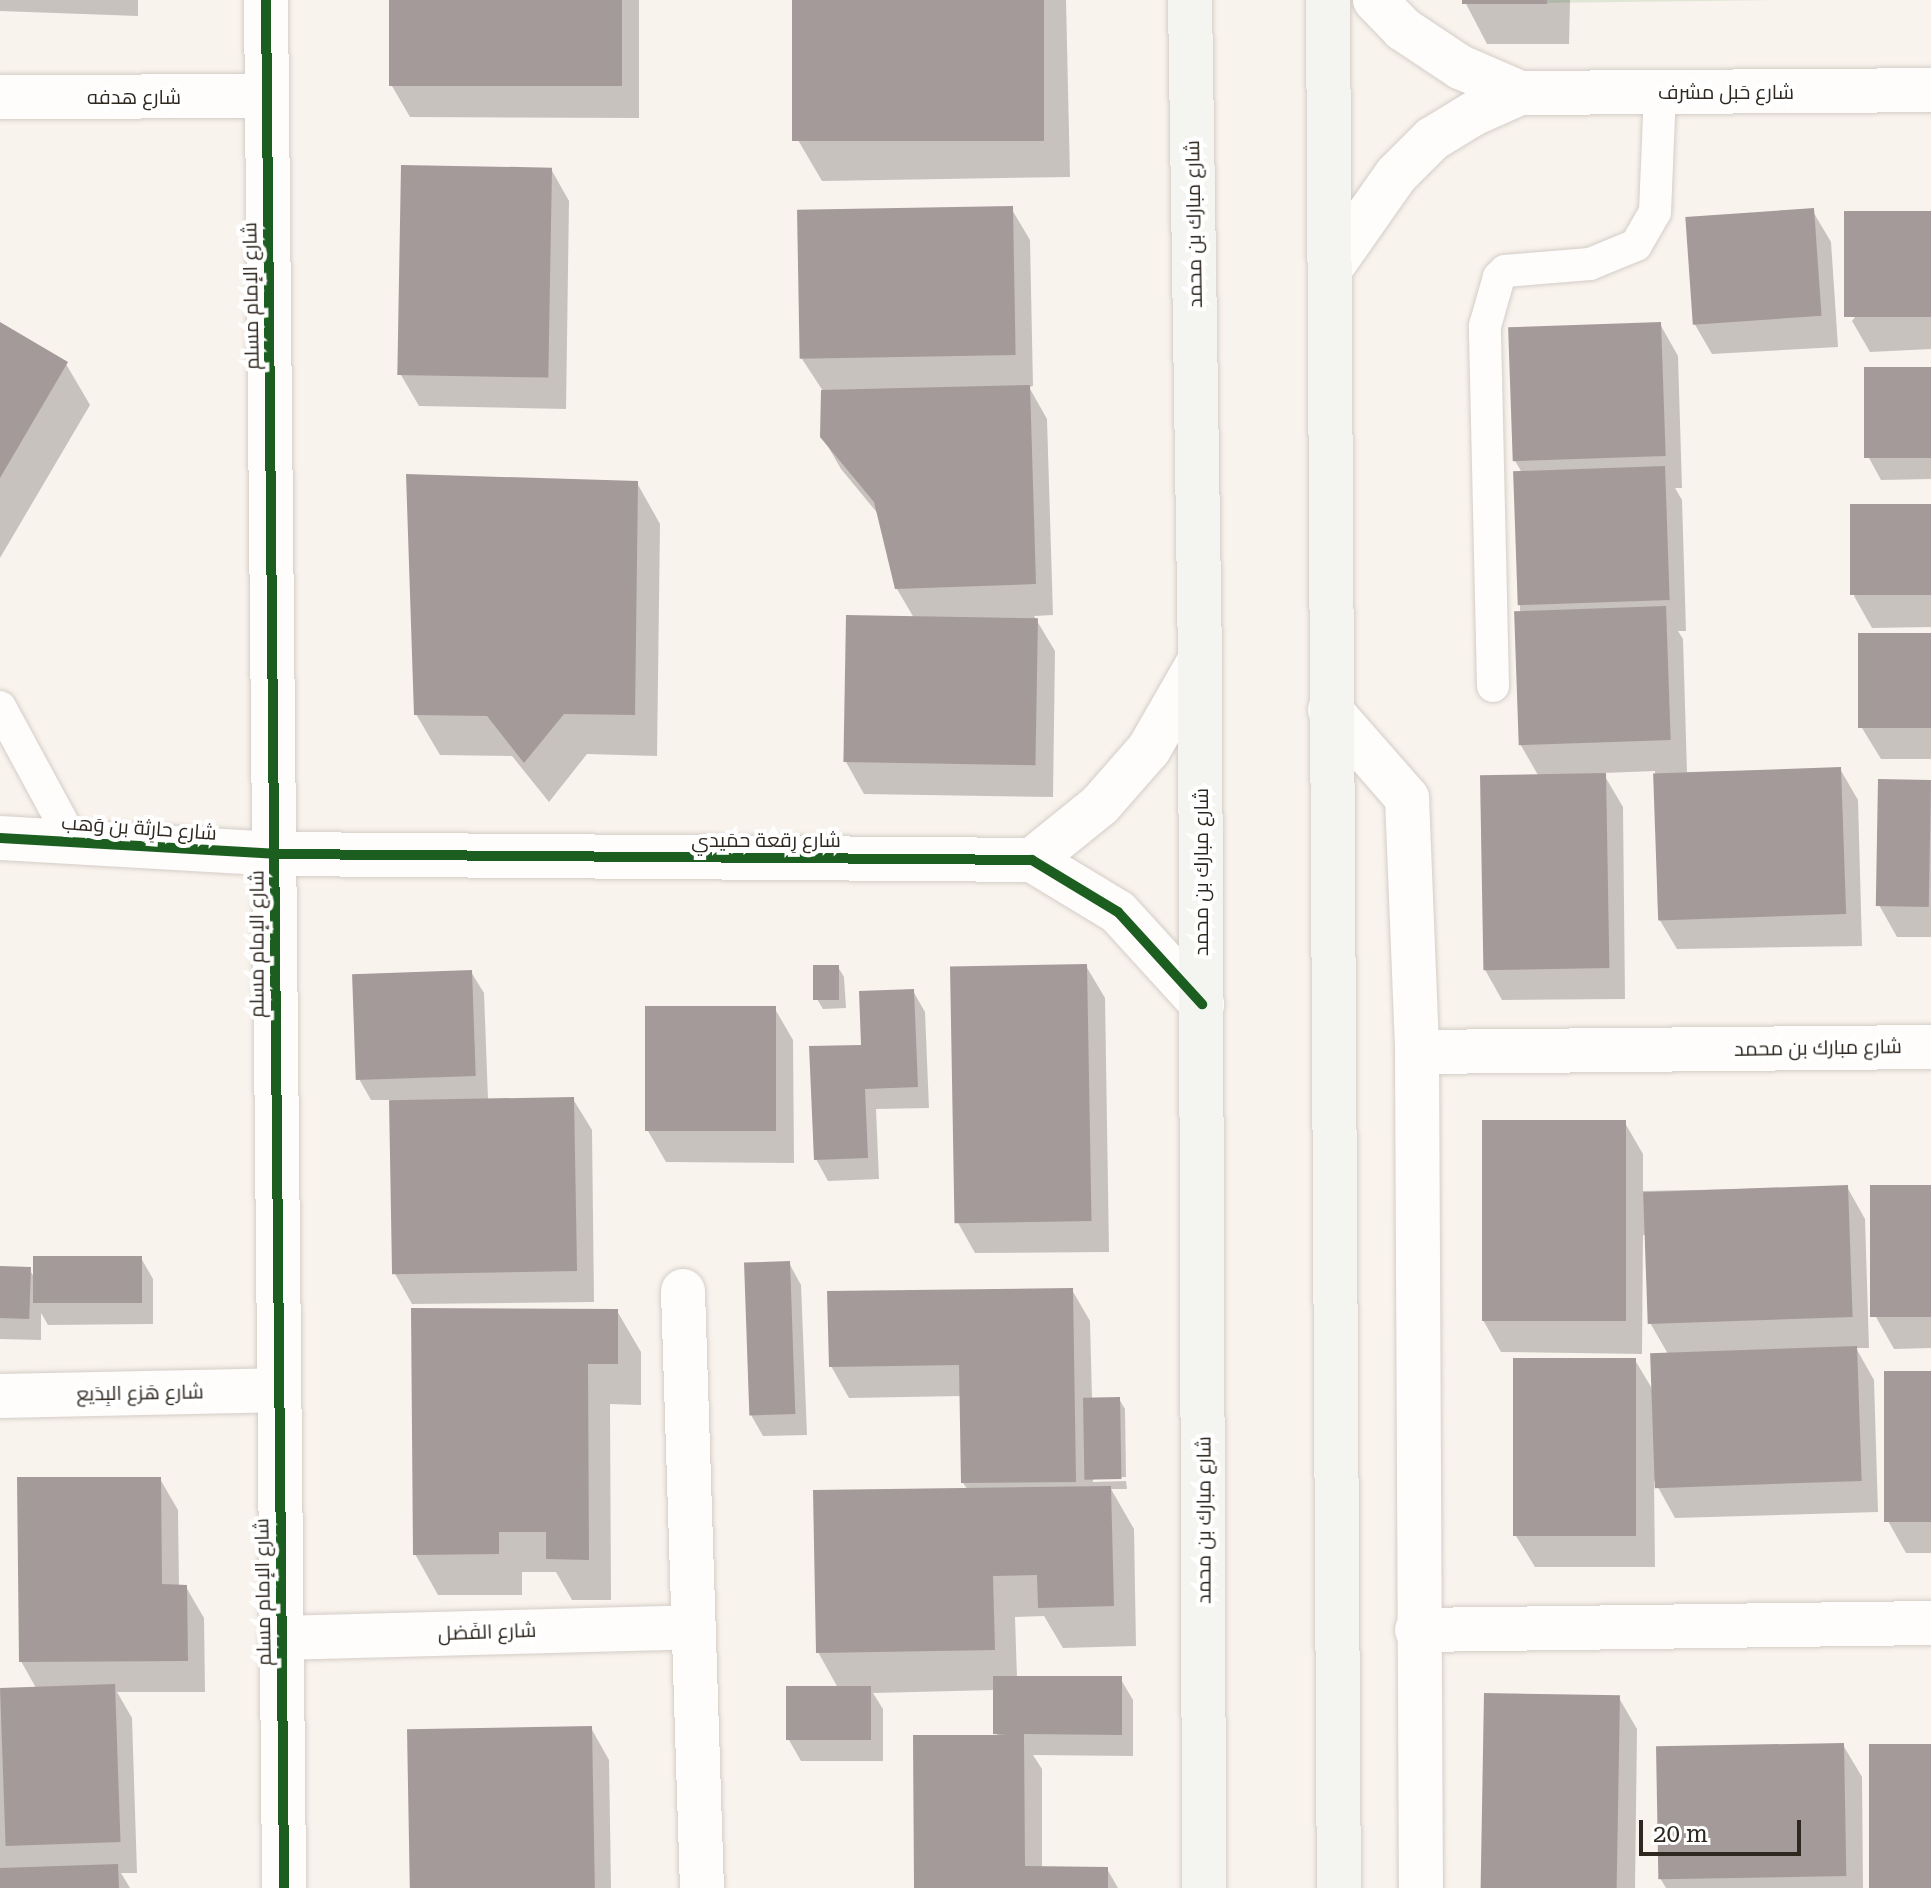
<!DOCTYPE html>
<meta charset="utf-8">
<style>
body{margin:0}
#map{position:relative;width:1931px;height:1888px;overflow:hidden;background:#f9f3ed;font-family:"Roboto Serif",Cairo,serif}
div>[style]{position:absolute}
.green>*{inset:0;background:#dfe7d4}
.shadow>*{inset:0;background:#0003}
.building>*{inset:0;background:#a49a9a;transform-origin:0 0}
.roads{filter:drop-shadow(0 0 2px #d4cdc7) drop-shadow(0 0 2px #d4cdc7)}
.lane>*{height:32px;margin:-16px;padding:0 16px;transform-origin:16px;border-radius:16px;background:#fefdfc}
.street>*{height:44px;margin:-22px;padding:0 22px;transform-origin:22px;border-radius:22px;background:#fefdfc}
.secondary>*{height:44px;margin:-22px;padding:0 22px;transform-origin:22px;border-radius:22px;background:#f4f4f0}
.cycleway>*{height:10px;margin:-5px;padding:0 5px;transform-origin:5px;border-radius:5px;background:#1b5e20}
span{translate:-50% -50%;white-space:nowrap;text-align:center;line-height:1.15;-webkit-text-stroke:8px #fff;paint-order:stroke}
.street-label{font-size:20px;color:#2f2820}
.scale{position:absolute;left:1639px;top:1820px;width:162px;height:36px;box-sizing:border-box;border:4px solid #2f2820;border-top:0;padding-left:10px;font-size:24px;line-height:28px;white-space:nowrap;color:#2f2820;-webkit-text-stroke:6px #fff;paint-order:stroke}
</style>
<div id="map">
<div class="green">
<i style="clip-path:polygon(1462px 0,1785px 0,1462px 4px)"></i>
</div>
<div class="shadow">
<i style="clip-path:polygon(0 0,138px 0,138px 16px,0 11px)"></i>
<i style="clip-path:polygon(391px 0,639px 0,639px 118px,410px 117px,392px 86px)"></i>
<i style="clip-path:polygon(794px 0,1066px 0,1070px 177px,822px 181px,798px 140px)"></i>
<i style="clip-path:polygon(1464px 0,1570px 0,1569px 44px,1487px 44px)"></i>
<i style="clip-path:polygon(551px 169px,569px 201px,566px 409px,419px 406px,401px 375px)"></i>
<i style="clip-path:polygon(1011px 208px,1030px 240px,1033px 386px,1029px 387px,1047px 419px,1053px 615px,1034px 616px,1055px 651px,1053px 797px,864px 794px,846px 762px,914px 618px,897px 589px,879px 515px,841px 469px,822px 436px,823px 391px,802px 359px)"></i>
<i style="clip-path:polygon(1812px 210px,1831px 242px,1838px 347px,1712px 354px,1694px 323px)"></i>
<i style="clip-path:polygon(1931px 213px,1931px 349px,1870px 352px,1852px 321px)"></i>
<i style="clip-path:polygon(1660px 324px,1678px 356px,1682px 488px,1675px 488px,1682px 500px,1686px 631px,1678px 631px,1683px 639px,1687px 772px,1840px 769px,1858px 800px,1862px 946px,1677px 949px,1658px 917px,1655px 771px,1603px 773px,1623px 807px,1625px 999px,1502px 1000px,1484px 968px,1538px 775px,1519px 742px,1521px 471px,1514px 459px)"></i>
<i style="clip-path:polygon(0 325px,66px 364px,90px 405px,0 558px)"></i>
<i style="clip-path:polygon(1931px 369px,1931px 479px,1881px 480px,1869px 458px)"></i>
<i style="clip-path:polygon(637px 483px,660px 524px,657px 756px,587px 754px,549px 802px,512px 756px,440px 755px,416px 714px)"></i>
<i style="clip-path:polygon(1931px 506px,1931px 627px,1872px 628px,1854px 596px)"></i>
<i style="clip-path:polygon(1931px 635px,1931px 759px,1881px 759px,1862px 728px)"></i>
<i style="clip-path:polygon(1931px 782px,1931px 937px,1897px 937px,1879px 905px)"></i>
<i style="clip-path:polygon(1086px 966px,1105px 998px,1109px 1252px,975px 1253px,957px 1221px)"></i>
<i style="clip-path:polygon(838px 967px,844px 977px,846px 1008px,823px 1009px,817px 999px)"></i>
<i style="clip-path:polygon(471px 972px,484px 993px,488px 1099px,573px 1099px,592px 1130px,594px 1302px,412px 1304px,394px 1272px,391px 1100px,371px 1100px,359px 1079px)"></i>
<i style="clip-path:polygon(913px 991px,925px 1012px,929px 1108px,876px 1109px,879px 1179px,828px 1181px,816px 1159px,863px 1047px)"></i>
<i style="clip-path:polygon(775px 1009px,793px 1040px,794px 1163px,666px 1162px,648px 1131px)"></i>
<i style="clip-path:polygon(1625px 1123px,1643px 1154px,1643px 1191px,1847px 1187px,1865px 1219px,1869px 1348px,1856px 1348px,1874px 1380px,1878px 1512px,1675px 1518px,1654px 1480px,1655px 1567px,1535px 1567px,1516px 1536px,1635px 1360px,1654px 1392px,1668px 1354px,1649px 1321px,1646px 1235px,1643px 1235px,1642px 1354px,1501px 1352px,1483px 1320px)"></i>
<i style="clip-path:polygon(1931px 1187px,1931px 1348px,1894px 1349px,1876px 1317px)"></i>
<i style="clip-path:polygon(141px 1258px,153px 1279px,153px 1324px,48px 1325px,41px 1313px,41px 1340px,0 1339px,0 1268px,29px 1269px,36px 1280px)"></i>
<i style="clip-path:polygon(789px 1263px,801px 1285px,807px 1435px,763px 1436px,751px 1415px)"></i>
<i style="clip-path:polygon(1072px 1290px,1090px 1321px,1092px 1399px,1119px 1399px,1125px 1409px,1126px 1477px,1093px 1478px,1093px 1482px,1126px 1481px,1127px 1489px,1111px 1489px,1134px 1529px,1136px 1646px,1063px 1648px,1044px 1616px,1015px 1617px,1017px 1678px,1120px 1678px,1133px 1700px,1133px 1756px,1033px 1755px,1042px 1769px,1042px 1868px,1107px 1869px,1118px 1888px,916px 1888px,997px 1737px,995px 1690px,873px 1693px,883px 1709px,883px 1761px,801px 1761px,789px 1740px,838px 1688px,818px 1652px,968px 1490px,963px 1483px,962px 1396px,849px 1398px,831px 1366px)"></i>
<i style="clip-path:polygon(617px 1311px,641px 1352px,641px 1405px,610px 1404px,611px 1600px,572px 1600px,556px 1572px,522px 1572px,522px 1595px,438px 1595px,415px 1554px)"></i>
<i style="clip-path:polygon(1931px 1373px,1931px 1553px,1906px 1553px,1888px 1521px)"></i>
<i style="clip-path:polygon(160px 1479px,178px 1510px,179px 1586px,186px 1587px,204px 1618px,205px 1692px,117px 1692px,132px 1718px,137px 1873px,121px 1873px,130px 1888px,0 1888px,0 1689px,36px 1688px,21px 1661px)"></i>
<i style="clip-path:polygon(1619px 1698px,1637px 1729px,1635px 1888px,1484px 1888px)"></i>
<i style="clip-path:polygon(591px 1728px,609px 1760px,611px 1888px,411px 1888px)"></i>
<i style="clip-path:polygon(1843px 1745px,1862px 1777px,1863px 1888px,1666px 1888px,1660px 1878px)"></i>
</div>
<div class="building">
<i style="left:389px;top:0;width:233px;height:86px"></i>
<i style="left:792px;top:0;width:252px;height:141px"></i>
<i style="left:1462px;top:0;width:85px;height:4px"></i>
<i style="left:401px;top:165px;width:151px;height:210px;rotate:1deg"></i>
<i style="left:1013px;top:206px;width:149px;height:216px;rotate:89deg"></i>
<i style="left:1814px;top:208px;width:108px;height:129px;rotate:86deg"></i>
<i style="left:1931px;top:211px;width:106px;height:87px;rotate:90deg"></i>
<i style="clip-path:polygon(0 322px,68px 362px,0 478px)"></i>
<i style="left:1661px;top:322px;width:134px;height:153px;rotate:88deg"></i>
<i style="left:1931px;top:367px;width:91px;height:67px;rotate:90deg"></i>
<i style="clip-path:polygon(1030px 385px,1036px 584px,895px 589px,874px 502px,820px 437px,821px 390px)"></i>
<i style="left:1665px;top:466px;width:134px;height:152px;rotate:88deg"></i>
<i style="clip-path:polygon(406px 474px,638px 481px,635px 715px,564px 714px,524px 763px,487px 716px,414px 715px)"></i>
<i style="left:1931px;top:504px;width:91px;height:81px;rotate:90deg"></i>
<i style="left:1666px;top:606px;width:134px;height:152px;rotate:88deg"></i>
<i style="left:846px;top:615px;width:192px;height:147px;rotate:1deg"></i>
<i style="left:1931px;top:633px;width:95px;height:73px;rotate:90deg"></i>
<i style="left:1841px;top:767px;width:147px;height:188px;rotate:88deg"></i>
<i style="left:1606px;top:773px;width:195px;height:126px;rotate:89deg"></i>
<i style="left:1878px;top:779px;width:53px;height:127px;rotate:1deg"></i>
<i style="left:1087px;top:964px;width:257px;height:137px;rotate:89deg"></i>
<i style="left:813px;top:965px;width:26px;height:35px"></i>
<i style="left:472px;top:970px;width:106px;height:120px;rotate:88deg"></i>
<i style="clip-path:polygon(914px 989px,918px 1087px,865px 1089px,868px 1158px,814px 1160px,809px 1046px,861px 1045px,859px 991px)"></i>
<i style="left:645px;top:1006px;width:131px;height:125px"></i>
<i style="left:574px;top:1097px;width:174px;height:185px;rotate:89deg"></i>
<i style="left:1482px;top:1120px;width:144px;height:201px"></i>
<i style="left:1848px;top:1185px;width:132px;height:205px;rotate:88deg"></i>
<i style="left:1931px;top:1185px;width:132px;height:61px;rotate:90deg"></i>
<i style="left:142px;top:1256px;width:47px;height:109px;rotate:90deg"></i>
<i style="left:790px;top:1261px;width:153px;height:46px;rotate:88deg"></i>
<i style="left:0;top:1266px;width:31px;height:52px;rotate:2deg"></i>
<i style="clip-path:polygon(1073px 1288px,1076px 1482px,961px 1483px,959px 1365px,829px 1367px,827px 1291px)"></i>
<i style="clip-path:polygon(411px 1308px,618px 1309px,618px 1364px,588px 1364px,589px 1560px,546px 1559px,546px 1532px,499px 1532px,499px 1554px,413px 1555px)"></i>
<i style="left:1857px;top:1346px;width:135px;height:207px;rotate:88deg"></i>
<i style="left:1513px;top:1358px;width:123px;height:178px"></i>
<i style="left:1884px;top:1371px;width:47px;height:151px"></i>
<i style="left:1120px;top:1397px;width:82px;height:37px;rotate:89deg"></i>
<i style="clip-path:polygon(17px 1477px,161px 1477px,162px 1584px,187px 1585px,188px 1661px,19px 1662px)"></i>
<i style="clip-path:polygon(1111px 1486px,1114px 1606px,1038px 1608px,1037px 1575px,993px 1576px,995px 1650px,816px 1653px,813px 1490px)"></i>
<i style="clip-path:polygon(993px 1676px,1122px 1676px,1122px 1735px,1024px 1734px,1025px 1866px,1108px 1867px,1108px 1888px,914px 1888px,913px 1735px,1007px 1735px,993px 1734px)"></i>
<i style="left:115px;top:1684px;width:158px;height:115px;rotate:88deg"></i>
<i style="left:786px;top:1686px;width:85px;height:54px"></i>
<i style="left:1484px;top:1693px;width:136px;height:195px;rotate:1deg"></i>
<i style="left:592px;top:1726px;width:162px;height:185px;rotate:89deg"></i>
<i style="left:1844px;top:1743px;width:133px;height:188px;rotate:89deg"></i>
<i style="left:1931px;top:1744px;width:144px;height:62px;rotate:90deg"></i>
<i style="clip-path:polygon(118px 1864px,119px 1888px,0 1888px,0 1868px)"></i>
</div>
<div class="roads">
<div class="lane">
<i style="left:1493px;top:686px;width:360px;rotate:-91.3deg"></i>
<i style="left:1485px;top:326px;width:51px;rotate:-74.1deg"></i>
<i style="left:1499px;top:277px;width:8px;rotate:-45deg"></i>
<i style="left:1505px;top:271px;width:85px;rotate:-4.7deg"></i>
<i style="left:1590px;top:264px;width:50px;rotate:-22.4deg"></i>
<i style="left:1636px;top:245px;width:38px;rotate:-60deg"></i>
<i style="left:1655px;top:212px;width:119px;rotate:-87.6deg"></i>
<i style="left:0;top:707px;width:151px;rotate:61.6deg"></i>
</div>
<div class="street">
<i style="left:266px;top:0;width:1888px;rotate:89.45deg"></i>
<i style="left:1375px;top:0;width:40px;rotate:46deg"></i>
<i style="left:1403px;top:29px;width:69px;rotate:33.7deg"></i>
<i style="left:1460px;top:67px;width:65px;rotate:23.4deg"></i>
<i style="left:1520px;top:93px;width:411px;rotate:-0.4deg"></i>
<i style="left:0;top:97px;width:267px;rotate:-0.2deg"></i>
<i style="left:1330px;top:269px;width:115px;rotate:-54.9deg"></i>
<i style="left:1396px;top:175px;width:51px;rotate:-45deg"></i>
<i style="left:1432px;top:139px;width:48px;rotate:-31.4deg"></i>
<i style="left:1473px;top:114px;width:51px;rotate:-24.1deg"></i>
<i style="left:1330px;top:710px;width:117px;rotate:48.8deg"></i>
<i style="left:1407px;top:798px;width:254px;rotate:87.7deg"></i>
<i style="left:1417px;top:1052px;width:836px;rotate:89.73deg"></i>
<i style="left:0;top:838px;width:275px;rotate:3.3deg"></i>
<i style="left:275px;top:854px;width:757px;rotate:0.45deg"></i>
<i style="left:1032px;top:860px;width:100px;rotate:31.2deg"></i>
<i style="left:1118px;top:912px;width:125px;rotate:47.6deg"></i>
<i style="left:1032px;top:860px;width:87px;rotate:-39deg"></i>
<i style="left:1100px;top:805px;width:74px;rotate:-48.8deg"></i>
<i style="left:1149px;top:749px;width:103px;rotate:-60.2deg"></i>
<i style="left:1417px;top:1052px;width:514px;rotate:-0.56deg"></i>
<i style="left:683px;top:1291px;width:597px;rotate:88.18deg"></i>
<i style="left:0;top:1396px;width:279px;rotate:-1.2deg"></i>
<i style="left:1417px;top:1630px;width:514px;rotate:-0.78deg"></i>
<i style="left:281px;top:1638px;width:412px;rotate:-1.5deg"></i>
</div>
<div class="secondary">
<i style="left:1190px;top:0;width:660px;rotate:89.13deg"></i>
<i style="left:1200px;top:660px;width:1228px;rotate:89.81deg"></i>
<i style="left:1328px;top:0;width:1888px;rotate:89.67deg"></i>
</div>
</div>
<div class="cycleway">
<i style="left:266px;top:0;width:1888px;rotate:89.45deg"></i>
<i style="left:0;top:838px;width:275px;rotate:3.3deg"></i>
<i style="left:275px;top:854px;width:757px;rotate:0.45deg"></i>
<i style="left:1032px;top:860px;width:100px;rotate:31.2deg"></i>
<i style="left:1118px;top:912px;width:125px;rotate:47.6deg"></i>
</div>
<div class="street-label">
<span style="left:1726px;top:92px">شارع حَبل مشرف</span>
<span style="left:134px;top:97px">شارع هدفه</span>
<span style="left:1194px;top:224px;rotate:-91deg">شارع مبارك بن محمد</span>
<span style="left:251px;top:296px;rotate:-91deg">شارع الإمام مسلم</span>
<span style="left:139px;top:828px;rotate:4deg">شارع حارِثة بن وَهب</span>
<span style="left:766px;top:840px">شارع رِقعة حمَيدي</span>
<span style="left:1201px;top:872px;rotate:-90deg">شارع مبارك بن محمد</span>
<span style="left:257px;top:944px;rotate:-90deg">شارع الإمام مسلم</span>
<span style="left:1818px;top:1048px;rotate:-1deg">شارع مبارك بن محمد</span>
<span style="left:140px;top:1393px;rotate:-1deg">شارع هَزع البِدَيع</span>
<span style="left:1204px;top:1520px;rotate:-90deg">شارع مبارك بن محمد</span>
<span style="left:263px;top:1592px;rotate:-91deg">شارع الإمام مسلم</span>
<span style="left:487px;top:1632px;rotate:-2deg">شارع الفَضل</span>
</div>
<div class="scale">20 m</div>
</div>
